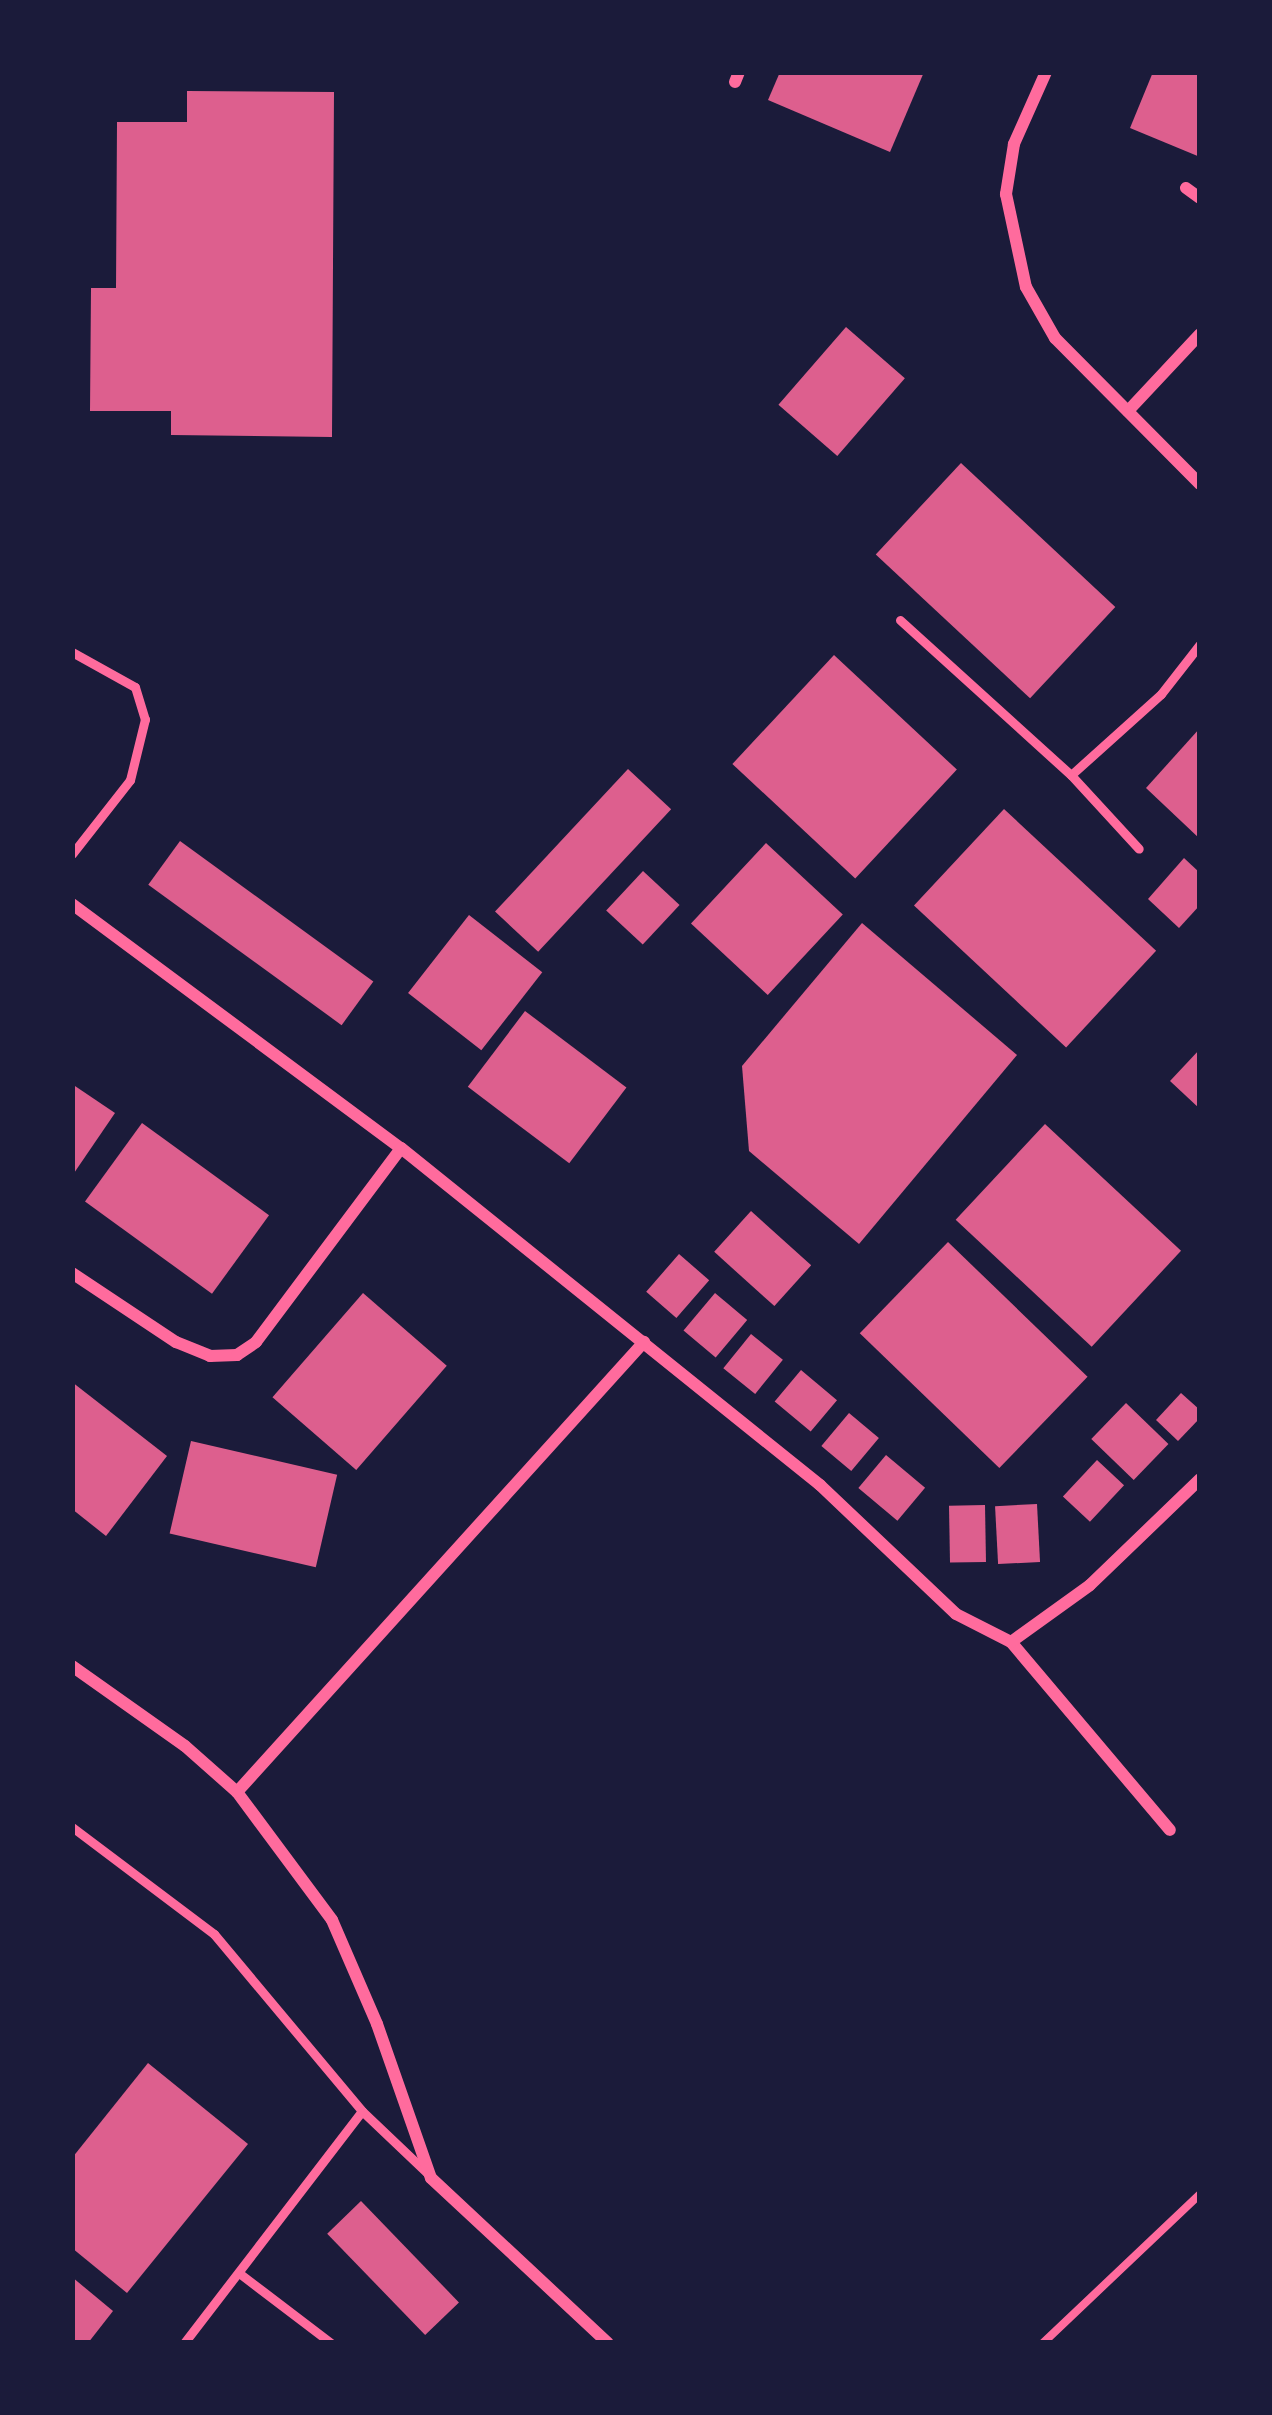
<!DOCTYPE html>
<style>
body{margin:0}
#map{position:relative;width:1272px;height:2415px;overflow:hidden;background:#1b1b3a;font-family:"Open Sans",sans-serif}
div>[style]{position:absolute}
.building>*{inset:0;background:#dd5f8e;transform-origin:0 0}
.path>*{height:8px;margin:-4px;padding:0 4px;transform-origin:4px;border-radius:4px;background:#ff6b9d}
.service>*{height:9px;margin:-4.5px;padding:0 4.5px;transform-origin:4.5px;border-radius:4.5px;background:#ff6b9d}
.minor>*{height:12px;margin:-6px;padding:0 6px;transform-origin:6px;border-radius:6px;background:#ff6b9d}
span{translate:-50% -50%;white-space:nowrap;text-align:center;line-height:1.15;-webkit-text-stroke:9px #1b1b3a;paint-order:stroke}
.frame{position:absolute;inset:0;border:75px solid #1b1b3a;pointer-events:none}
</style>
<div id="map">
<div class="building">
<i style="clip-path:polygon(780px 72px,924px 72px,890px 152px,768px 100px)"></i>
<i style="clip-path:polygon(1153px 72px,1200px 72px,1200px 157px,1130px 128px)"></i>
<i style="clip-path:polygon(187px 91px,334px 92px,332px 437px,171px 435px,171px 411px,90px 411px,91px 288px,116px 288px,117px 122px,187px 122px)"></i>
<i style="left:846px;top:327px;width:78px;height:103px;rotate:41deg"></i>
<i style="left:961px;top:463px;width:211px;height:125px;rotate:43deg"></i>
<i style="left:834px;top:655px;width:168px;height:149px;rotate:43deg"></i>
<i style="clip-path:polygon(1200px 728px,1200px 839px,1146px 788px)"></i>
<i style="left:628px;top:769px;width:59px;height:195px;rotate:43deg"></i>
<i style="left:1004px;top:809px;width:208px;height:132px;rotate:43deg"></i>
<i style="left:180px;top:841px;width:239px;height:54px;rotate:36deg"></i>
<i style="left:766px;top:843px;width:105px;height:110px;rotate:43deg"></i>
<i style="clip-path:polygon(1184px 858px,1200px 873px,1200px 905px,1179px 928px,1148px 899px)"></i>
<i style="left:643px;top:871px;width:50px;height:54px;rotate:43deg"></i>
<i style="left:469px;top:915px;width:93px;height:99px;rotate:38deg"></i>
<i style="clip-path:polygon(862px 923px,1017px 1055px,859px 1244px,749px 1151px,742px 1066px)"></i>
<i style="left:525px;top:1011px;width:127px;height:95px;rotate:37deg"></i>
<i style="clip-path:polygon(1200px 1049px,1200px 1109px,1170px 1081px)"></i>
<i style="clip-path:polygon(72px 1084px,115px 1113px,72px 1176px)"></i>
<i style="left:142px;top:1123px;width:157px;height:97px;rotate:36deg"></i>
<i style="left:1045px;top:1124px;width:186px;height:131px;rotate:43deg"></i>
<i style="left:751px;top:1211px;width:81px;height:55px;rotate:42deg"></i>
<i style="left:948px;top:1242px;width:194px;height:127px;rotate:44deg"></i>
<i style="left:679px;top:1254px;width:40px;height:50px;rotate:41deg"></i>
<i style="left:363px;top:1293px;width:111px;height:138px;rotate:41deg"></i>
<i style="left:715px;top:1293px;width:42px;height:49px;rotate:40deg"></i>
<i style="left:751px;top:1334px;width:41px;height:44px;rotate:39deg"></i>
<i style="left:801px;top:1370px;width:47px;height:41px;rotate:40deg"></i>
<i style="clip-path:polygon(72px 1382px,167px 1456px,106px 1536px,72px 1509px)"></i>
<i style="clip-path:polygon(1181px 1393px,1200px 1410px,1200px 1418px,1178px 1441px,1156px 1420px)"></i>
<i style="left:1126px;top:1403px;width:59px;height:50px;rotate:44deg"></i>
<i style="left:849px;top:1413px;width:39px;height:43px;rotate:40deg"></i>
<i style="left:191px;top:1441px;width:150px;height:95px;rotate:13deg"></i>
<i style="left:886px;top:1455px;width:51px;height:43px;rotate:40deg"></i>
<i style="left:1097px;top:1460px;width:37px;height:50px;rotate:43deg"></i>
<i style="left:1037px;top:1504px;width:58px;height:42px;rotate:87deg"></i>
<i style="left:985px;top:1505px;width:57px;height:36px;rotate:89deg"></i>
<i style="clip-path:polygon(148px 2063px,248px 2144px,127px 2293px,72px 2248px,72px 2158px)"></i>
<i style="left:361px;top:2201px;width:141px;height:47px;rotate:46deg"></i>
<i style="clip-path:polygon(72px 2277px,113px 2311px,88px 2343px,72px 2343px)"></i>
</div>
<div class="path">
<i style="left:1043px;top:2343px;width:216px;rotate:-43.5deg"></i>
</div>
<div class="service">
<i style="left:900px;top:620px;width:231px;rotate:42.2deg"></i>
<i style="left:1071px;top:775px;width:121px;rotate:-42deg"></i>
<i style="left:1161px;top:694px;width:63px;rotate:-52deg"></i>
<i style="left:72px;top:652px;width:72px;rotate:29.1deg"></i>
<i style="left:135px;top:687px;width:34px;rotate:73deg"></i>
<i style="left:145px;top:719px;width:63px;rotate:103.8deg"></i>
<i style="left:130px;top:780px;width:94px;rotate:128.1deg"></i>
<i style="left:1071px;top:775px;width:100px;rotate:47.4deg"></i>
<i style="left:72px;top:1827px;width:178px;rotate:37deg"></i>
<i style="left:214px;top:1934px;width:231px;rotate:50.1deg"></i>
<i style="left:362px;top:2111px;width:90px;rotate:43.6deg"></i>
<i style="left:239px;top:2273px;width:116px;rotate:37.3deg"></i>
<i style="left:184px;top:2343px;width:292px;rotate:-52.5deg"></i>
</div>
<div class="minor">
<i style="left:1046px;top:72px;width:79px;rotate:114deg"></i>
<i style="left:1014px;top:144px;width:51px;rotate:99.1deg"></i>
<i style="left:1006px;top:194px;width:95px;rotate:77.9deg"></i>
<i style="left:1026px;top:287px;width:59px;rotate:60.4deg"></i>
<i style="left:1055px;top:338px;width:206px;rotate:45.2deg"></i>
<i style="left:735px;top:82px;width:11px;rotate:-68deg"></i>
<i style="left:1186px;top:188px;width:17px;rotate:36deg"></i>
<i style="left:1128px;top:411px;width:105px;rotate:-46.9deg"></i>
<i style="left:72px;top:904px;width:410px;rotate:36.6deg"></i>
<i style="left:401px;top:1148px;width:538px;rotate:38.81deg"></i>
<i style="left:820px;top:1485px;width:187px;rotate:43.5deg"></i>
<i style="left:956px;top:1614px;width:62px;rotate:27deg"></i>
<i style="left:1011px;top:1642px;width:246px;rotate:49.8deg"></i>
<i style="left:72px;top:1273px;width:125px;rotate:33.6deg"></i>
<i style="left:176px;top:1342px;width:37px;rotate:22deg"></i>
<i style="left:210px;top:1356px;width:27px;rotate:-2deg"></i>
<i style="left:237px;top:1355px;width:23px;rotate:-34deg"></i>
<i style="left:256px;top:1342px;width:242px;rotate:-53.2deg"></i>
<i style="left:1011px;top:1642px;width:97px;rotate:-35.8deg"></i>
<i style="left:1090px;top:1585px;width:153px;rotate:-43.9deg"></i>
<i style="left:72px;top:1666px;width:138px;rotate:35.3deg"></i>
<i style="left:185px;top:1746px;width:69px;rotate:41.5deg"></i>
<i style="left:237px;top:1792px;width:159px;rotate:53.4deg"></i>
<i style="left:332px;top:1920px;width:113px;rotate:66.6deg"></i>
<i style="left:377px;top:2024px;width:163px;rotate:70.7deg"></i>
<i style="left:431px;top:2178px;width:242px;rotate:43deg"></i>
<i style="left:237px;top:1792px;width:607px;rotate:-47.87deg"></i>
</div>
<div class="frame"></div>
</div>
